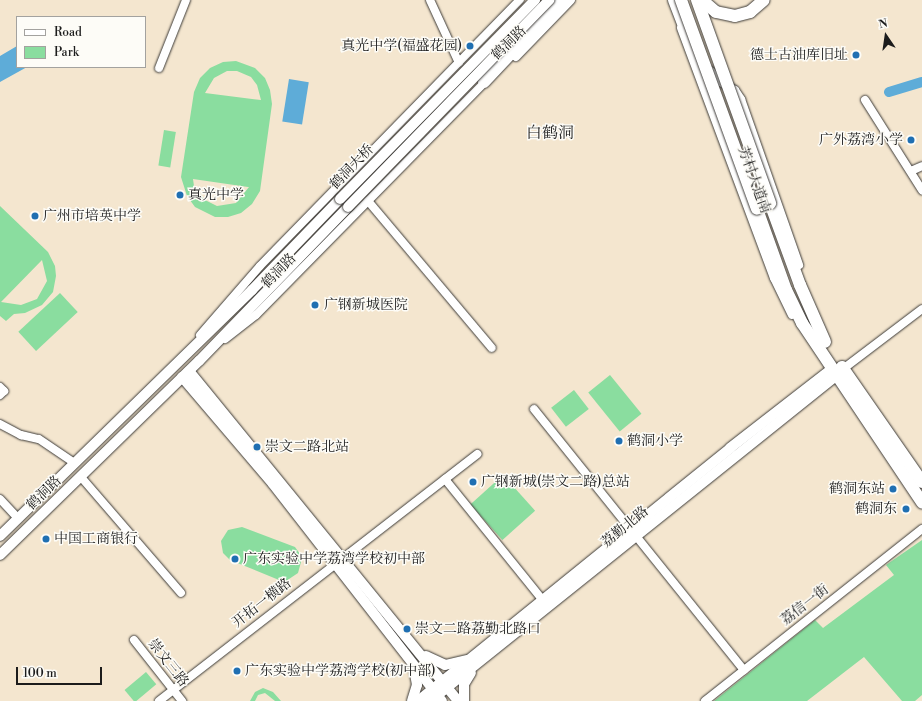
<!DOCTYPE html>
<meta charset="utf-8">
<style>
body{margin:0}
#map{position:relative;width:922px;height:701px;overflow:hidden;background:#f4e6cf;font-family:"Libre Bodoni","Noto Serif SC",serif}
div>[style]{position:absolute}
.green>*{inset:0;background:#8add9f;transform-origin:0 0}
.water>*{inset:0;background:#5eacd8;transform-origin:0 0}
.river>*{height:10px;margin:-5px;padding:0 5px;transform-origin:5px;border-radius:5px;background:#5eacd8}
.roads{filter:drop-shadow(0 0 1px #3c3a37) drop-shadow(0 0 1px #3c3a37)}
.minor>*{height:8px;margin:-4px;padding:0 4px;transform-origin:4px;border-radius:4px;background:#fff}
.major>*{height:10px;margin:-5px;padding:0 5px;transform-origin:5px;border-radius:5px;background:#fff}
.highway>*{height:12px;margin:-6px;padding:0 6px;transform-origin:6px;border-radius:6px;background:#fff}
.bridges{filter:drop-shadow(0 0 1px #3c3a37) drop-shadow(0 0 1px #3c3a37)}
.major-bridge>*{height:10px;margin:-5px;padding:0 5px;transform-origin:5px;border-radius:5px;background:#fff}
.highway-bridge>*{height:12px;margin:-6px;padding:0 6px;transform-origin:6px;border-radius:6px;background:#fff}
.dots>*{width:11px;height:11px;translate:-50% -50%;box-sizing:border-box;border:2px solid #fdfcf7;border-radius:50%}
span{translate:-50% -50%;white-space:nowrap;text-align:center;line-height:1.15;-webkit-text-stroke:3px #fdfcf7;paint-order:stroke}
.street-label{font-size:14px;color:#1c1c1c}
.poi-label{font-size:14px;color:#1c1c1c}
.right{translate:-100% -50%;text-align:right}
.left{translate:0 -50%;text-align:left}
.quarter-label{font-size:16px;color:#1c1c1c}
.legend{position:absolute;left:16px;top:16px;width:130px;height:52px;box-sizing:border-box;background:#fdfcf7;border:1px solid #a3a29f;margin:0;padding:5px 7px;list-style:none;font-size:12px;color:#1c1c1c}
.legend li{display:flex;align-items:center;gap:8px;height:20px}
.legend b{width:20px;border:1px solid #a3a29f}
.north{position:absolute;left:866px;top:16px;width:40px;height:40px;-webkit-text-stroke:3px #fdfcf7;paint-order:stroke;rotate:347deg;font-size:11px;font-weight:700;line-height:16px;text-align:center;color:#1c1c1c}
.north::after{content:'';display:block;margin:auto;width:14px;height:18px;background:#1c1c1c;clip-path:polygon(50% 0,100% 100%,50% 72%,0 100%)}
.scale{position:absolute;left:16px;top:667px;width:86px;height:18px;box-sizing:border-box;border:2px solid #1c1c1c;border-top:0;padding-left:5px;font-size:12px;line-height:14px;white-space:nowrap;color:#1c1c1c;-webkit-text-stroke:3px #fdfcf7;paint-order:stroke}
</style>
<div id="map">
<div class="green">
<i style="clip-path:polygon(evenodd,236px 61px,255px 68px,265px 78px,270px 90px,272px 104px,260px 191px,252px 204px,241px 213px,228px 217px,215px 217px,195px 207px,187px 196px,181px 177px,194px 92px,200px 78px,210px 68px,223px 62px,236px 61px,227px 71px,237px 71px,251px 77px,257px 85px,261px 100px,205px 93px,214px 78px,227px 71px,236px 61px,193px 179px,248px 187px,249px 187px,236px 203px,217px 206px,205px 200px,194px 186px,193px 179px)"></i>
<i style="left:164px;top:130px;width:12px;height:36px;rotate:9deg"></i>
<i style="clip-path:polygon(evenodd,0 206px,48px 252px,55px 266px,56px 276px,53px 292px,42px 305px,25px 313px,14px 314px,6px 321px,0 316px,0 206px,42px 260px,47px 281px,37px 299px,21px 305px,1px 302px,42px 260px)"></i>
<i style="left:60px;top:293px;width:26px;height:57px;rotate:47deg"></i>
<i style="left:610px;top:375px;width:50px;height:28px;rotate:51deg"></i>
<i style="left:574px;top:390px;width:24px;height:29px;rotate:52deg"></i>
<i style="left:503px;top:475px;width:48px;height:44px;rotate:48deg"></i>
<i style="clip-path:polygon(242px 527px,295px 547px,300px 554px,301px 562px,298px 573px,286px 581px,279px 580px,230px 560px,223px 553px,221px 541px,228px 530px)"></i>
<i style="clip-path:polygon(922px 540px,922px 695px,915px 701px,902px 701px,864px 657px,807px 701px,714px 701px,815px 620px,823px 628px,894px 575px,886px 565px)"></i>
<i style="left:146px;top:672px;width:16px;height:28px;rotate:50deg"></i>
<i style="clip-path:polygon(263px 688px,273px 692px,281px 701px,275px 701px,265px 693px,258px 695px,255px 701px,250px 701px,255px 692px)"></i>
</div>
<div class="water">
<i style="clip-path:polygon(17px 46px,17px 67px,27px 67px,0 82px,0 56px)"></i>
<i style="left:289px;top:79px;width:20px;height:43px;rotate:9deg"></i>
</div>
<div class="river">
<i style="left:889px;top:92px;width:34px;rotate:-17deg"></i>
</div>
<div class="roads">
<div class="minor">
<i style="left:430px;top:0;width:69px;rotate:65.3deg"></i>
<i style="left:681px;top:28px;width:267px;rotate:69.6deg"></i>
<i style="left:774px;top:278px;width:41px;rotate:64.1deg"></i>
<i style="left:516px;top:57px;width:79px;rotate:-46deg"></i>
<i style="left:159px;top:68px;width:73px;rotate:-68.3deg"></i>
<i style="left:711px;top:71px;width:14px;rotate:51deg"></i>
<i style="left:720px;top:82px;width:17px;rotate:28deg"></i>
<i style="left:735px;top:90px;width:11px;rotate:56deg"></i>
<i style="left:741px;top:99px;width:176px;rotate:70.7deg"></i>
<i style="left:865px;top:100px;width:107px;rotate:57.7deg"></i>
<i style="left:911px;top:171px;width:12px;rotate:-24deg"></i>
<i style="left:368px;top:201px;width:192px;rotate:49.9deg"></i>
<i style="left:200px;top:335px;width:91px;rotate:-49deg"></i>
<i style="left:260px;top:266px;width:372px;rotate:-45.7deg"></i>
<i style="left:225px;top:339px;width:39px;rotate:-38deg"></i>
<i style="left:256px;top:315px;width:331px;rotate:-45.5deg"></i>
<i style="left:843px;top:369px;width:99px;rotate:-37.2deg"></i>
<i style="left:0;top:387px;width:6px;rotate:45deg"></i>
<i style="left:4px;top:391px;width:6px;rotate:135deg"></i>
<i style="left:534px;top:409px;width:335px;rotate:51.2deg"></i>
<i style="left:0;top:424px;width:24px;rotate:28deg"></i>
<i style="left:21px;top:435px;width:18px;rotate:13deg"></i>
<i style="left:39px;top:439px;width:41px;rotate:34.1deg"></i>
<i style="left:81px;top:477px;width:153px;rotate:49.2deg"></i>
<i style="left:445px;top:479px;width:154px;rotate:51.1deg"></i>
<i style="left:0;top:499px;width:26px;rotate:47deg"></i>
<i style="left:134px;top:640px;width:78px;rotate:51.8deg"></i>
<i style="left:159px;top:701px;width:403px;rotate:-37.8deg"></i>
<i style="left:705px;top:701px;width:277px;rotate:-38.4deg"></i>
</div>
<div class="major">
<i style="left:189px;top:371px;width:426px;rotate:50.8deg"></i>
<i style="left:182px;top:377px;width:140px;rotate:49.6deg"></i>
<i style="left:273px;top:484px;width:275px;rotate:52.1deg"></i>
<i style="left:0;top:536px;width:352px;rotate:-44.3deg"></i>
<i style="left:252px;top:290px;width:127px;rotate:-46deg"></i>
<i style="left:0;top:555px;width:278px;rotate:-44.3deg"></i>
<i style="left:199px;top:361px;width:214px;rotate:-45.9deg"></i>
<i style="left:426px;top:656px;width:21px;rotate:25deg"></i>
<i style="left:445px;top:665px;width:22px;rotate:-13deg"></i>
<i style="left:412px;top:701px;width:17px;rotate:-73deg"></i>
<i style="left:417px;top:685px;width:17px;rotate:-100deg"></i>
<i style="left:418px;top:701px;width:402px;rotate:-39deg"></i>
<i style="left:730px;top:448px;width:130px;rotate:-37.8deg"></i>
<i style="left:430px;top:701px;width:521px;rotate:-38.69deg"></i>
<i style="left:464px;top:701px;width:17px;rotate:-90deg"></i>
<i style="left:464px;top:684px;width:13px;rotate:-58deg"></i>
</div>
<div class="highway">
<i style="left:674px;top:0;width:34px;rotate:69deg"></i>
<i style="left:484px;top:82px;width:112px;rotate:-46.8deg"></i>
<i style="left:770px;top:203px;width:87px;rotate:69.9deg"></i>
<i style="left:800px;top:285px;width:62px;rotate:66.3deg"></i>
<i style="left:757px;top:209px;width:86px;rotate:70.3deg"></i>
<i style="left:786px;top:290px;width:37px;rotate:64deg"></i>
<i style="left:802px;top:323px;width:216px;rotate:56.2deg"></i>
<i style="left:842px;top:367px;width:140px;rotate:55.2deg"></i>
</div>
</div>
<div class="bridges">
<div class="major-bridge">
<i style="left:340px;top:199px;width:279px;rotate:-45.6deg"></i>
<i style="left:348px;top:207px;width:289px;rotate:-45.8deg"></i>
</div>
<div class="highway-bridge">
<i style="left:681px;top:0;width:222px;rotate:70deg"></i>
<i style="left:697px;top:0;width:216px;rotate:70.2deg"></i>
<i style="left:702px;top:0;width:18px;rotate:41deg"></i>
<i style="left:716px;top:12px;width:19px;rotate:12deg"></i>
<i style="left:735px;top:16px;width:16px;rotate:-15deg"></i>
<i style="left:750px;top:12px;width:18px;rotate:-41deg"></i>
</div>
</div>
<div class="dots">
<i style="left:470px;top:46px;background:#1f6fb2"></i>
<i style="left:856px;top:55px;background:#1f6fb2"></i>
<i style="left:911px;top:140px;background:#1f6fb2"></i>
<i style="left:180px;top:195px;background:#1f6fb2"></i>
<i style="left:35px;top:216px;background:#1f6fb2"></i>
<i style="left:315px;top:305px;background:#1f6fb2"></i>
<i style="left:619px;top:441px;background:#1f6fb2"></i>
<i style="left:257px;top:447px;background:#1f6fb2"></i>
<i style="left:473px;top:482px;background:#1f6fb2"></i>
<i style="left:893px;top:489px;background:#1f6fb2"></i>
<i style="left:906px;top:509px;background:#1f6fb2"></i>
<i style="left:46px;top:539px;background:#1f6fb2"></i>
<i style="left:235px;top:559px;background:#1f6fb2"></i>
<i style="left:407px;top:629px;background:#1f6fb2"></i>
<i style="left:237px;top:671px;background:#1f6fb2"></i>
</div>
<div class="street-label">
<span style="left:509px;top:43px;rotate:-44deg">鹤洞路</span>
<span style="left:352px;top:167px;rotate:-46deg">鹤洞大桥</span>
<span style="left:754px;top:180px;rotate:70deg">芳村大道南</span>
<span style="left:279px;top:271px;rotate:-46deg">鹤洞路</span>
<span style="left:44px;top:493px;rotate:-44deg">鹤洞路</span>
<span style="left:625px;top:527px;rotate:-39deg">荔勤北路</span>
<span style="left:262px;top:603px;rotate:-38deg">开拓一横路</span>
<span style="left:805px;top:605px;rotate:-38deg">荔信一街</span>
<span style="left:168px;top:663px;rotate:52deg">崇文三路</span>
</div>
<div class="poi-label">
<span class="right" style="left:462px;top:46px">真光中学(福盛花园)</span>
<span class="right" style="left:848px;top:55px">德士古油库旧址</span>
<span class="right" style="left:903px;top:140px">广外荔湾小学</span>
<span class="left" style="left:188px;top:195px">真光中学</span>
<span class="left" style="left:43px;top:216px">广州市培英中学</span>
<span class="left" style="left:324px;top:305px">广钢新城医院</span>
<span class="left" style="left:627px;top:441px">鹤洞小学</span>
<span class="left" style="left:265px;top:447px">崇文二路北站</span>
<span class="left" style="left:481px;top:482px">广钢新城(崇文二路)总站</span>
<span class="right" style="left:885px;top:489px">鹤洞东站</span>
<span class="right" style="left:897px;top:509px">鹤洞东</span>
<span class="left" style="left:54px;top:539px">中国工商银行</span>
<span class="left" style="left:243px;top:559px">广东实验中学荔湾学校初中部</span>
<span class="left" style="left:415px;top:629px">崇文二路荔勤北路口</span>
<span class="left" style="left:245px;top:671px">广东实验中学荔湾学校(初中部)</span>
</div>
<div class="quarter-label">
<span style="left:550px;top:133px">白鹤洞</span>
</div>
<ul class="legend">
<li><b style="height:5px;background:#fff"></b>Road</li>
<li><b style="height:11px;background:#8add9f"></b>Park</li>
</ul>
<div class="north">N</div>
<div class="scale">100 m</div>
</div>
